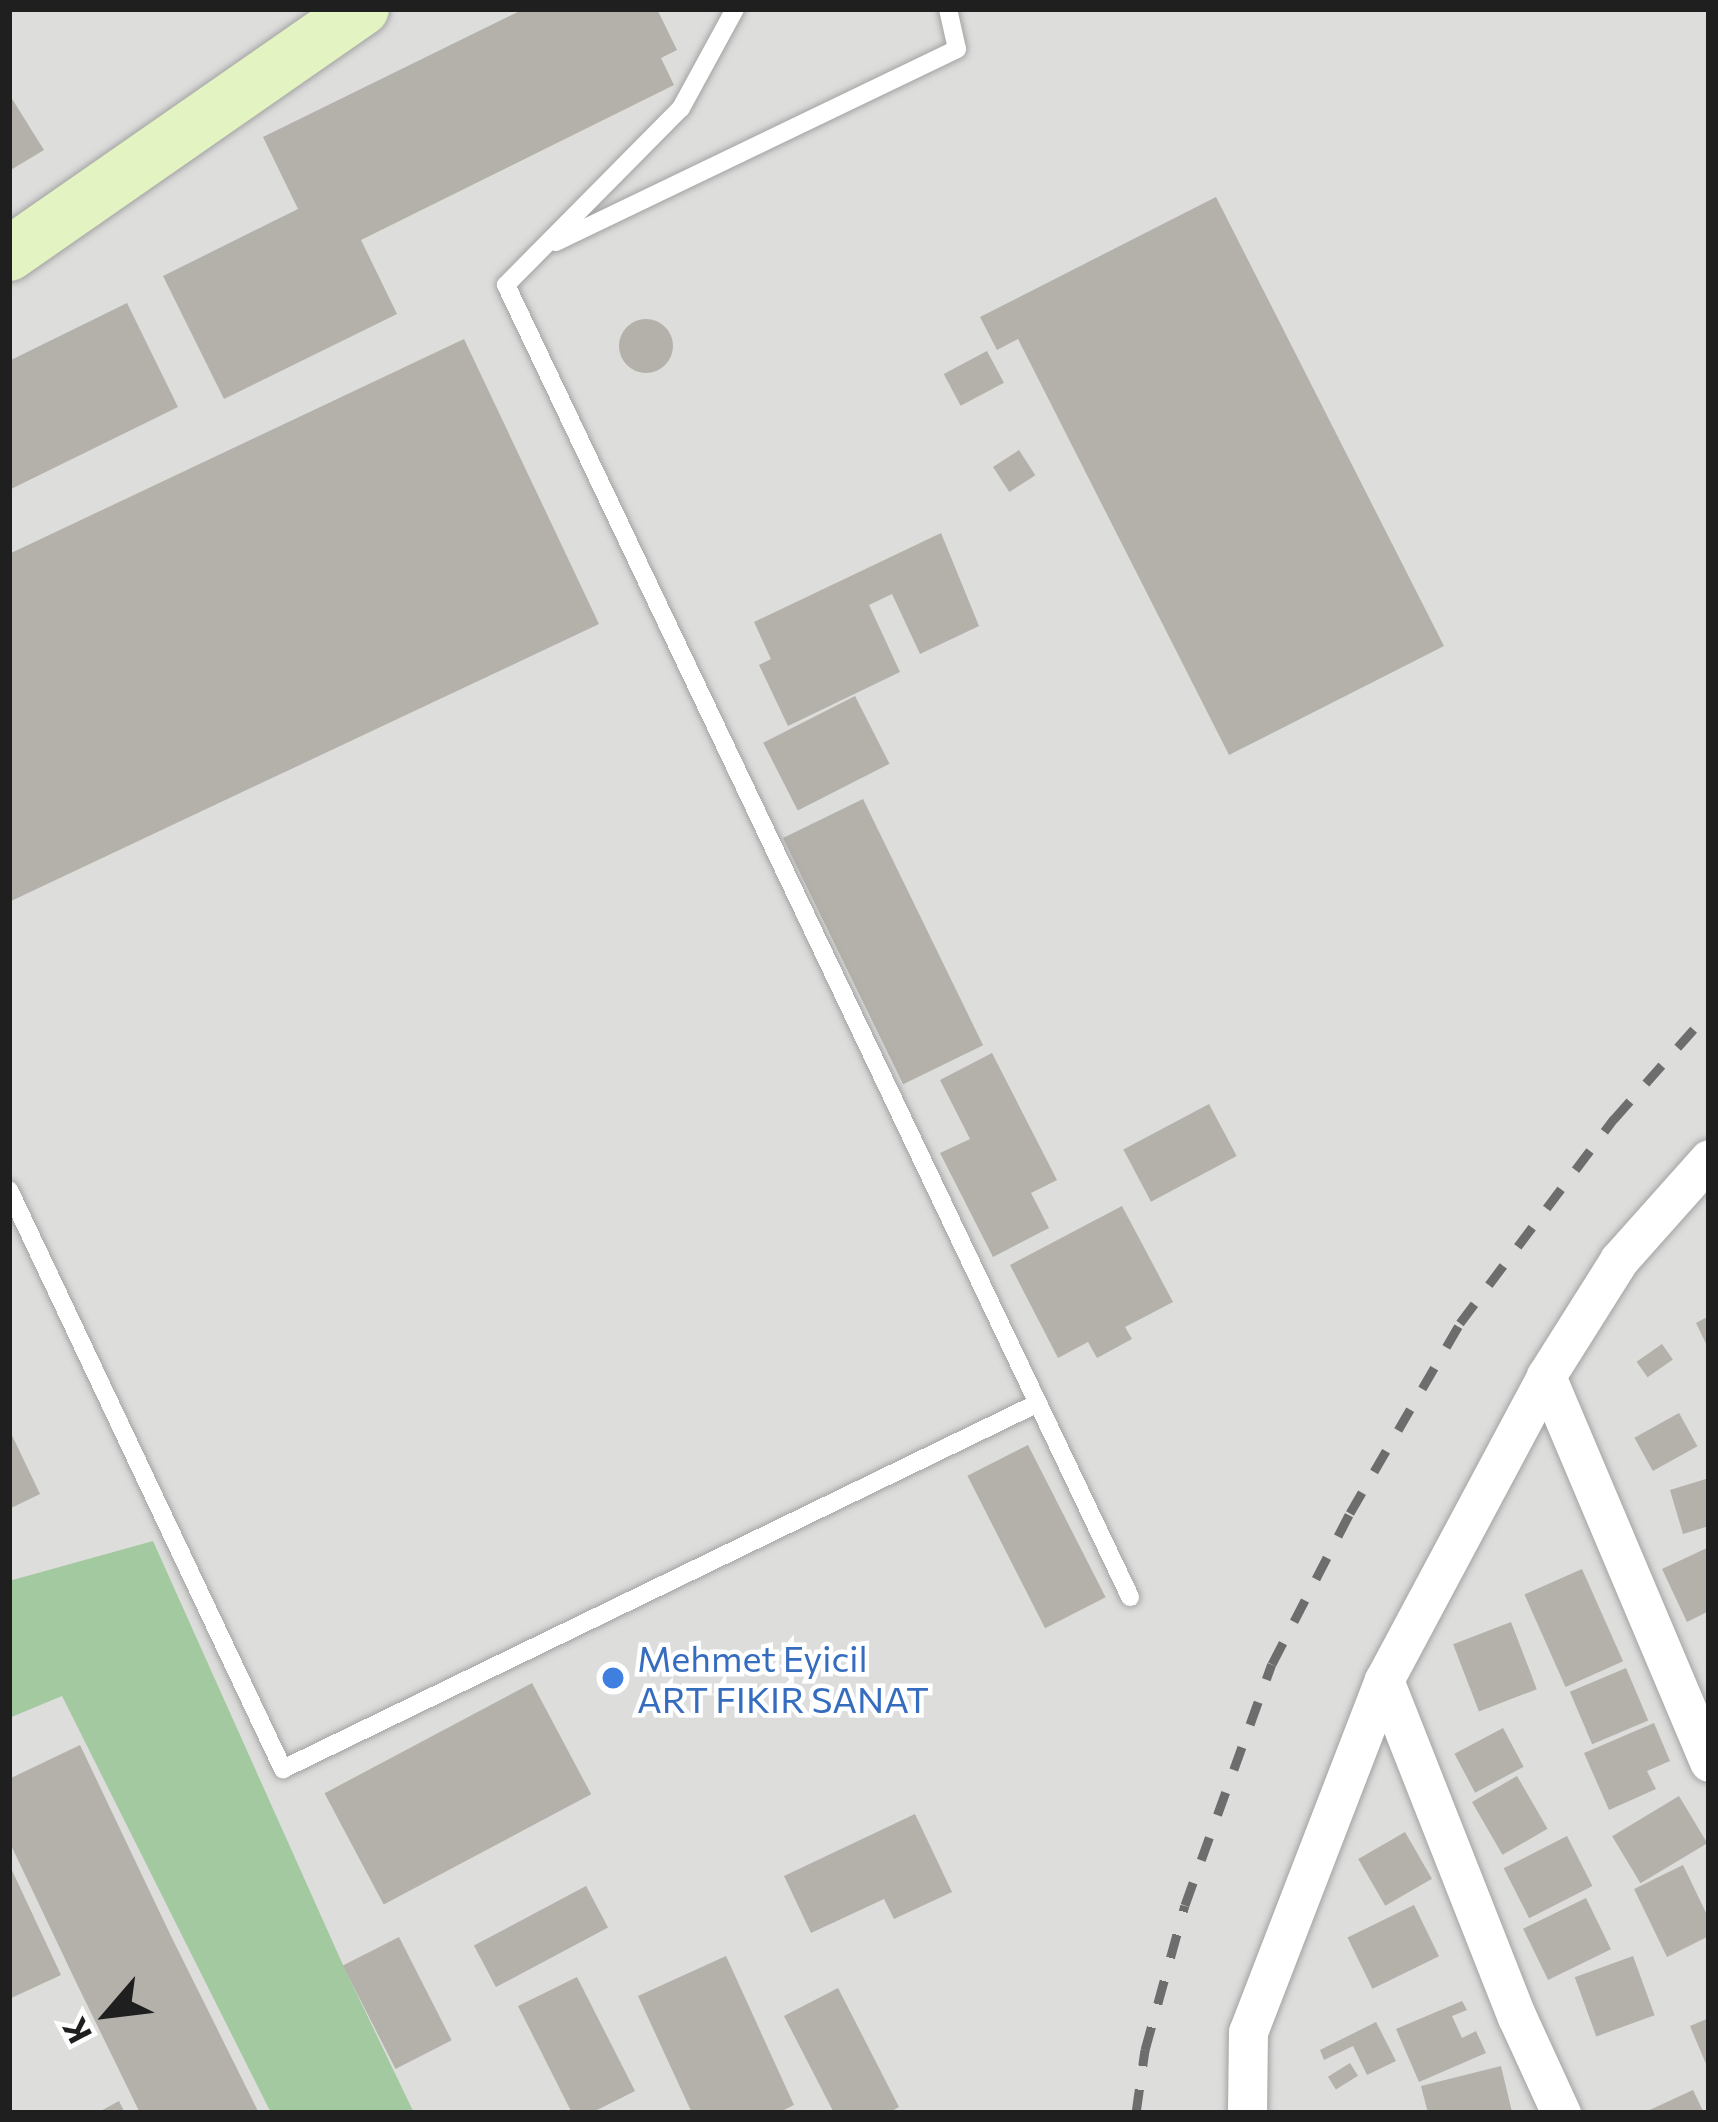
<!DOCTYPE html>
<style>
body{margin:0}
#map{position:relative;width:1718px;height:2122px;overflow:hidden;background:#efeee7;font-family:Commissioner,sans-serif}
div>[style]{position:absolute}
.residential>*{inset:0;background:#dddddc;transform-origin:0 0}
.forest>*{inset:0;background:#a2c9a0}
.building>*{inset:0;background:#b4b1aa;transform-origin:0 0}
.round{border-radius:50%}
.roads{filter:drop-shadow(0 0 3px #a3a3a3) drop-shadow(0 0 3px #a3a3a3)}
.lane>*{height:18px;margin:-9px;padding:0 9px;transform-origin:9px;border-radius:9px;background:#fff}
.street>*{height:39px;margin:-19.5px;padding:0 19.5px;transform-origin:19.5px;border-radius:19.5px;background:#fff}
.secondary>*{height:54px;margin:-27px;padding:0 27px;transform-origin:27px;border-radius:27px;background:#e3f3c1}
.rail>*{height:9px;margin-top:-4.5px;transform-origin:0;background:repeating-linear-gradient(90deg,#6d6d6d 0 24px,transparent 0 48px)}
.dots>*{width:33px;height:33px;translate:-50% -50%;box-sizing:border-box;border:6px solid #fff;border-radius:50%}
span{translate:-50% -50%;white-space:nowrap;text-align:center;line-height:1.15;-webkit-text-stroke:9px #fff;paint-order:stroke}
.shop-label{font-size:36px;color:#366cbe}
.left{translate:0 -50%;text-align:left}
.frame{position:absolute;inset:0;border:12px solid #1f1f1f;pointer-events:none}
.north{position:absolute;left:48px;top:1954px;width:120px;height:120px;-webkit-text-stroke:9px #fff;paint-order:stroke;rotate:242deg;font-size:33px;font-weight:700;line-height:48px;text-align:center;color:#1f1f1f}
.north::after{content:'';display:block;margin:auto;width:42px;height:54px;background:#1f1f1f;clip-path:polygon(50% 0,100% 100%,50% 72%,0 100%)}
</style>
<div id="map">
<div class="residential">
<i style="left:9px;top:9px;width:1700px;height:2104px"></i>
</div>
<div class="forest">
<i style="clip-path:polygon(153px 1541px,343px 1965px,414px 2113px,271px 2113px,62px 1696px,9px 1718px,9px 1581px)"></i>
</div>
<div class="building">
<i style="clip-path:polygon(524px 9px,657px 9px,677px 50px,661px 58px,674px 85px,361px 240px,397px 314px,224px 399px,163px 276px,298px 209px,263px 137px)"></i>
<i style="clip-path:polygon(9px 94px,44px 150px,9px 171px)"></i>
<i style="clip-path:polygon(1216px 197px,1444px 646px,1229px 755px,1018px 339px,997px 350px,980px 317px)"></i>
<i style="clip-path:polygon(127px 303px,178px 407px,9px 490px,9px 361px)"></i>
<i class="round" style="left:619px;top:319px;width:54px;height:54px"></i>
<i style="clip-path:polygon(464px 339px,599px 624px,9px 902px,9px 554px)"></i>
<i style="left:987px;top:351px;width:36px;height:49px;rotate:62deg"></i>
<i style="left:1019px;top:450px;width:30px;height:31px;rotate:57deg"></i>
<i style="clip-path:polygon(941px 533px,979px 626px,920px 654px,892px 594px,869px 605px,900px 672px,788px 726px,759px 665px,771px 659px,754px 622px)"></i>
<i style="left:855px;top:696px;width:76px;height:103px;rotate:63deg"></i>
<i style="left:863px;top:799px;width:274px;height:89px;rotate:64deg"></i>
<i style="clip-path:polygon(992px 1053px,1057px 1180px,1031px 1193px,1049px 1228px,993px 1257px,940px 1153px,970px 1139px,940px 1080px)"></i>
<i style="left:1209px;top:1104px;width:59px;height:97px;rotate:62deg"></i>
<i style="clip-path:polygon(1122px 1206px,1173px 1302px,1125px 1327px,1132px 1339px,1097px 1358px,1088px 1342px,1058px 1358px,1010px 1265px)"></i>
<i style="clip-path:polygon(1709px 1316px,1709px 1350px,1696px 1323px)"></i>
<i style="left:1662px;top:1344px;width:19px;height:31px;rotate:55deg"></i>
<i style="left:1679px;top:1413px;width:38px;height:51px;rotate:61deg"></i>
<i style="clip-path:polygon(9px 1429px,40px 1494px,9px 1509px)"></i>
<i style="left:1028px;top:1445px;width:171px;height:68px;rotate:63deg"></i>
<i style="clip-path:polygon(1709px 1478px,1709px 1526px,1683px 1534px,1670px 1490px)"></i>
<i style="clip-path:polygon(1709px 1547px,1709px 1611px,1687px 1622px,1662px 1569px)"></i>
<i style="left:1582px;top:1569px;width:101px;height:63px;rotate:66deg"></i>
<i style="left:1511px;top:1622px;width:72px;height:62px;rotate:69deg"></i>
<i style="left:1626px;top:1668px;width:57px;height:61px;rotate:67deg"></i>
<i style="left:532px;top:1683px;width:126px;height:235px;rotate:62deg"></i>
<i style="clip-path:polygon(1654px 1723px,1670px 1761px,1647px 1771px,1656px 1789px,1609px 1810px,1584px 1753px)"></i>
<i style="left:1503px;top:1728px;width:44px;height:55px;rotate:62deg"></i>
<i style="clip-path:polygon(80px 1745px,170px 1934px,259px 2113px,140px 2113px,75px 1980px,9px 1841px,9px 1779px)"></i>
<i style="left:1517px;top:1776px;width:61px;height:52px;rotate:60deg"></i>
<i style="left:1679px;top:1796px;width:55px;height:78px;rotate:59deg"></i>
<i style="clip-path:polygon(915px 1814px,952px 1892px,894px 1919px,884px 1899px,811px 1933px,784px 1876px)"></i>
<i style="left:1405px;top:1832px;width:54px;height:54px;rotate:60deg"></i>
<i style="left:1567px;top:1836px;width:56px;height:71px;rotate:63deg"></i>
<i style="clip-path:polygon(9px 1864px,61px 1975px,9px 1999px)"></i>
<i style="clip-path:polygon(1683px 1865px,1709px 1919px,1709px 1936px,1667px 1957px,1634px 1889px)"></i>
<i style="left:586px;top:1886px;width:47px;height:127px;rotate:62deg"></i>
<i style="left:1586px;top:1898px;width:57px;height:70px;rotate:64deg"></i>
<i style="left:1414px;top:1905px;width:57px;height:74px;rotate:64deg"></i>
<i style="left:399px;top:1937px;width:116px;height:63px;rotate:63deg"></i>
<i style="clip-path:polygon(726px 1956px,794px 2105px,778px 2113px,692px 2113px,638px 1996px)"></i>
<i style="left:1633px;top:1956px;width:63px;height:62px;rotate:70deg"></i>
<i style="clip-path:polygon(577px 1977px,635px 2091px,591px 2113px,572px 2113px,518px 2006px)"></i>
<i style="clip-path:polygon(838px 1988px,899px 2107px,888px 2113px,834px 2113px,784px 2016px)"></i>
<i style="clip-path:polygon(1462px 2001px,1467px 2010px,1452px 2016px,1462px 2038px,1476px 2031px,1486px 2053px,1419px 2082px,1396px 2029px)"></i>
<i style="clip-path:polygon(1709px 2018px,1709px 2071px,1690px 2026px)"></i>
<i style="clip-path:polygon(1376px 2022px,1396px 2061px,1367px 2075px,1353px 2046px,1324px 2060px,1320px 2050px)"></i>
<i style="left:1350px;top:2063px;width:15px;height:26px;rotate:58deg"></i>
<i style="clip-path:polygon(1501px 2066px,1512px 2112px,1428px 2113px,1421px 2086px)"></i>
<i style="clip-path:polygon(1693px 2090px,1704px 2113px,1643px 2113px)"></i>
<i style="clip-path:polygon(119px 2101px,125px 2113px,97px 2113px)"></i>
</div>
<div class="roads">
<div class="lane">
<i style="left:735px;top:9px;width:113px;rotate:118.6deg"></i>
<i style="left:681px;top:108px;width:249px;rotate:134.7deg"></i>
<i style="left:506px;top:285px;width:1453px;rotate:64.56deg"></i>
<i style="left:556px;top:242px;width:445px;rotate:-25.7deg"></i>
<i style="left:957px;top:49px;width:41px;rotate:-102.7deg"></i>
<i style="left:9px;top:1190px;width:641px;rotate:64.68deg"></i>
<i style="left:283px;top:1769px;width:837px;rotate:-25.86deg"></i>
</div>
<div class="street">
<i style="left:1546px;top:1376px;width:419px;rotate:67.1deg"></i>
<i style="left:1384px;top:1680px;width:362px;rotate:68.5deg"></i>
<i style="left:1517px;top:2017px;width:106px;rotate:65.4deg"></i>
<i style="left:1247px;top:2113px;width:81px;rotate:-89.3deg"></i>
<i style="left:1248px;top:2032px;width:377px;rotate:-68.9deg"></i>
<i style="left:1384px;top:1680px;width:344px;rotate:-61.9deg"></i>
<i style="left:1546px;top:1376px;width:137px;rotate:-57.8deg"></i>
<i style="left:1619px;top:1260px;width:135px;rotate:-48.3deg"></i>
</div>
<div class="secondary">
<i style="left:9px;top:254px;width:430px;rotate:-34.8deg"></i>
</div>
</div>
<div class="rail">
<i style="left:1136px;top:2113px;width:64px;rotate:-81.9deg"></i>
<i style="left:1145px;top:2050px;width:150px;rotate:-74.6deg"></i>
<i style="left:1185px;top:1905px;width:256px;rotate:-70.2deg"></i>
<i style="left:1272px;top:1664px;width:170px;rotate:-62.7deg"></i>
<i style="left:1350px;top:1513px;width:220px;rotate:-59.9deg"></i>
<i style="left:1460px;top:1323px;width:256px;rotate:-53deg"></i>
<i style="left:1614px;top:1119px;width:143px;rotate:-48.4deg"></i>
</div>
<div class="dots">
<i style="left:613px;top:1678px;background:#3f7fe0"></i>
</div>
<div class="shop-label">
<span class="left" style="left:637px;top:1678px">Mehmet Eyicil<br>ART FIKIR SANAT</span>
</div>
<div class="frame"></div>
<div class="north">K</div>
</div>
